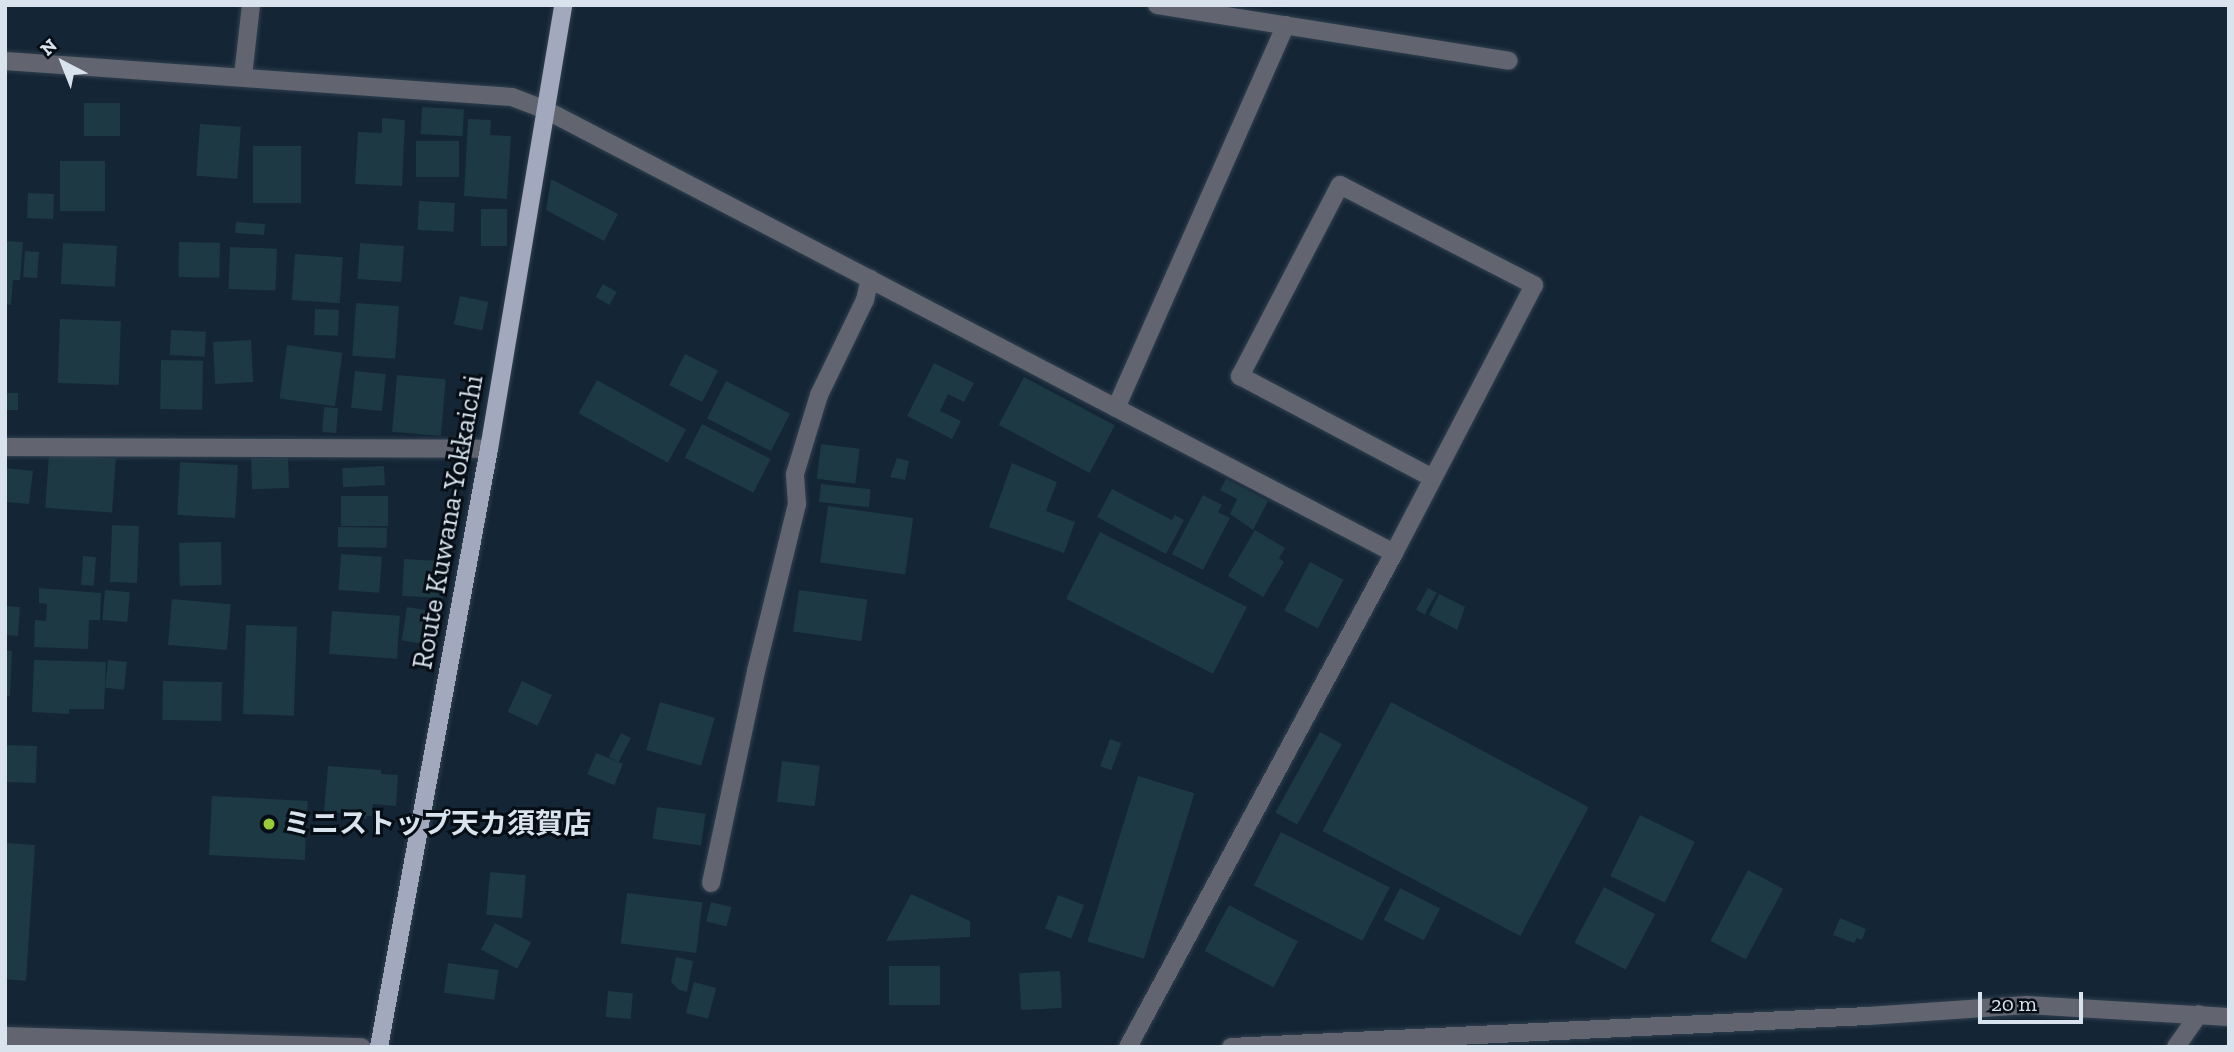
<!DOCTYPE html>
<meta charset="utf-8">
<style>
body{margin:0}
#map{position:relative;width:2234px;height:1052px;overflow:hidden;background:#142535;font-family:"Zilla Slab","Noto Sans JP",serif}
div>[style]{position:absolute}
.building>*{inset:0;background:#1d3943;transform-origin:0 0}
.roads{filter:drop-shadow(0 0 2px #2f404f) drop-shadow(0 0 2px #2f404f)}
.minor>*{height:18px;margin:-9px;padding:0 9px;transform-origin:9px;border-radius:9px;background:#626570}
.major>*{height:18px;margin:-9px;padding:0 9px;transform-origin:9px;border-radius:9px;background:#a2a8be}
.dots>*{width:19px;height:19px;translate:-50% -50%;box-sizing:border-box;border:4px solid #060d14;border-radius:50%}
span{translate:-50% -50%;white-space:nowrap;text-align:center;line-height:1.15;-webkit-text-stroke:6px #060d14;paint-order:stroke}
.street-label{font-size:28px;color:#d8e3ee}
.poi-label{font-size:28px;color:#d8e3ee;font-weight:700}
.left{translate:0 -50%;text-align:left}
.frame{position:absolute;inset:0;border:7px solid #d8e3ee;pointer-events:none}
.north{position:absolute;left:28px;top:28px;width:70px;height:70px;-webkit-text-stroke:5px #060d14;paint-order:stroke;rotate:318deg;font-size:19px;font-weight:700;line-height:28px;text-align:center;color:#d8e3ee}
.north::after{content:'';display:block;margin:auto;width:24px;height:32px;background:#d8e3ee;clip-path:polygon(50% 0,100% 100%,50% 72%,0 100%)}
.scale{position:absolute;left:1978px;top:992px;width:105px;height:32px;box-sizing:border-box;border:4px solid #d8e3ee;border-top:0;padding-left:9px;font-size:21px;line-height:24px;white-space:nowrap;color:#d8e3ee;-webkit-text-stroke:5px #060d14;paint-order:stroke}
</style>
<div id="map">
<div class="building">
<i style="left:84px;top:103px;width:36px;height:33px"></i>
<i style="left:422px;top:107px;width:42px;height:27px;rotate:3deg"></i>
<i style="clip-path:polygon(382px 118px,405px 120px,402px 186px,355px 184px,358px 132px,382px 133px)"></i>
<i style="clip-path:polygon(468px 119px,491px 120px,490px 135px,511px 136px,507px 199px,464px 196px)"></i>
<i style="left:200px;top:124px;width:41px;height:52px;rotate:4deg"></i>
<i style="left:459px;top:141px;width:36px;height:43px;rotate:90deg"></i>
<i style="left:253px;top:146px;width:48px;height:57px"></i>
<i style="left:60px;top:161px;width:45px;height:50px"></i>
<i style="clip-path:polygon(551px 179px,618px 214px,604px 241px,546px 210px)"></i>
<i style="left:28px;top:193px;width:26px;height:25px;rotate:2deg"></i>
<i style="left:419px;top:201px;width:36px;height:29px;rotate:3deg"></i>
<i style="left:481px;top:209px;width:26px;height:37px"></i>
<i style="left:236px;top:222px;width:29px;height:11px;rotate:4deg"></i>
<i style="clip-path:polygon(5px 241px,23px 242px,20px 280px,13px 280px,11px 305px,5px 304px)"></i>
<i style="left:179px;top:242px;width:41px;height:35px;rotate:1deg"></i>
<i style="left:63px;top:243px;width:54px;height:41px;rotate:3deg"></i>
<i style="left:360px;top:243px;width:44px;height:36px;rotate:4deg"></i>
<i style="left:230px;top:247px;width:47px;height:42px;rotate:2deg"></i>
<i style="left:25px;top:251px;width:14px;height:26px;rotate:4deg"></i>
<i style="left:295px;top:254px;width:48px;height:46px;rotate:4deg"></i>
<i style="left:603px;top:284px;width:16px;height:15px;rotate:30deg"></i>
<i style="left:460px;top:296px;width:29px;height:29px;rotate:12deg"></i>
<i style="left:356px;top:303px;width:43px;height:53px;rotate:4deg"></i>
<i style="left:315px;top:309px;width:24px;height:26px;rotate:2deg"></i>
<i style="left:60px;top:319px;width:61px;height:64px;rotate:2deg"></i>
<i style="left:171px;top:330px;width:35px;height:25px;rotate:3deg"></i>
<i style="left:251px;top:340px;width:42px;height:38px;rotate:87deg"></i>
<i style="left:287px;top:345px;width:56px;height:54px;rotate:8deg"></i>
<i style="left:685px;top:354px;width:37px;height:35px;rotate:27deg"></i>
<i style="left:161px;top:360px;width:42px;height:49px;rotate:1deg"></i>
<i style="clip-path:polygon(934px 363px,974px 383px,964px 402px,948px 394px,940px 411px,961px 421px,952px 439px,907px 416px)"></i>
<i style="left:355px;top:371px;width:31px;height:37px;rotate:6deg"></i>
<i style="left:397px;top:375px;width:49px;height:57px;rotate:5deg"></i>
<i style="left:1024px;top:377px;width:103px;height:54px;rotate:28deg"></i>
<i style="left:597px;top:380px;width:102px;height:38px;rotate:29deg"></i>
<i style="left:726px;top:381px;width:72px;height:42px;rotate:27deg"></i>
<i style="left:5px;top:393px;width:13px;height:17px"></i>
<i style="left:324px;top:407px;width:14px;height:25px;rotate:4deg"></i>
<i style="left:702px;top:424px;width:77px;height:38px;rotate:27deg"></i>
<i style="left:821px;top:444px;width:39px;height:35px;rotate:7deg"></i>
<i style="left:49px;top:454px;width:67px;height:54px;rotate:4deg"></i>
<i style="left:288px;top:457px;width:31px;height:37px;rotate:88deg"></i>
<i style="clip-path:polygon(897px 458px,909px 461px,905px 480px,890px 477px)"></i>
<i style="left:180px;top:462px;width:58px;height:53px;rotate:3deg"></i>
<i style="clip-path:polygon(1012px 463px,1057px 482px,1046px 511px,1075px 522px,1064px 553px,989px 527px)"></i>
<i style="left:384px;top:466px;width:19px;height:42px;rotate:87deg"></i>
<i style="clip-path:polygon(5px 468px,33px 471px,29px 504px,5px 502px)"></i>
<i style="clip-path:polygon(1226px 479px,1268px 501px,1253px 530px,1230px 514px,1237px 499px,1220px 490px)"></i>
<i style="left:821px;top:484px;width:50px;height:18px;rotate:6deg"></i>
<i style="clip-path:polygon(1112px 489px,1172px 520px,1175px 515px,1184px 520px,1166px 554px,1097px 517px)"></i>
<i style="clip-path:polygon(1203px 495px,1222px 505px,1218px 512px,1230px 518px,1203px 570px,1172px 554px)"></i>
<i style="left:341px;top:496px;width:47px;height:30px"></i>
<i style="left:828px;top:506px;width:86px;height:57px;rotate:8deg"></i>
<i style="left:112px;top:525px;width:27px;height:57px;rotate:2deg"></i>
<i style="left:338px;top:527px;width:49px;height:20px;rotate:1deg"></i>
<i style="clip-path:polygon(1255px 530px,1285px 548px,1279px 558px,1284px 562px,1263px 597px,1228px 576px)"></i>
<i style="left:1100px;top:532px;width:165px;height:75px;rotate:27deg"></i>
<i style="left:221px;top:542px;width:43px;height:42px;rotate:89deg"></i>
<i style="left:341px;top:554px;width:41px;height:36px;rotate:4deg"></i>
<i style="left:83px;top:556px;width:13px;height:29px;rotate:4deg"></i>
<i style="left:404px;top:559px;width:41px;height:37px;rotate:3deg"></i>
<i style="left:1310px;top:562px;width:38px;height:55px;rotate:28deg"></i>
<i style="clip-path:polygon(39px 588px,101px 593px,100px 620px,89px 620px,88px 649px,34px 647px,35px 620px,46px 621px,47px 604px,39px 603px)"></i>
<i style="left:1428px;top:588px;width:10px;height:25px;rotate:29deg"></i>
<i style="left:105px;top:590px;width:25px;height:30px;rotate:5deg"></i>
<i style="left:799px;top:590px;width:69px;height:42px;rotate:8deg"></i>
<i style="clip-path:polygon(1439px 594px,1465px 607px,1457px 630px,1429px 615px)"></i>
<i style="left:172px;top:599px;width:59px;height:46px;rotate:5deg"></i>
<i style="left:5px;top:606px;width:15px;height:29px;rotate:4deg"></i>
<i style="left:407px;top:607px;width:24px;height:34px;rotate:9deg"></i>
<i style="left:332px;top:611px;width:68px;height:43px;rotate:4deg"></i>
<i style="left:246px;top:625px;width:51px;height:89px;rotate:2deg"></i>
<i style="clip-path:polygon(5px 650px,12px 651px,10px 696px,5px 696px)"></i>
<i style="clip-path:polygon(34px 660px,106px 662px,104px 709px,69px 709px,69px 714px,32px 712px)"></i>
<i style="left:108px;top:660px;width:19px;height:28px;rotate:6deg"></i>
<i style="left:522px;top:681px;width:33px;height:34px;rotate:25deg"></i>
<i style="left:222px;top:682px;width:39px;height:59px;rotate:91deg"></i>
<i style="left:660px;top:702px;width:57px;height:50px;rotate:16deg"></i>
<i style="left:1391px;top:702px;width:224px;height:146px;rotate:28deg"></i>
<i style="left:1320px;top:732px;width:25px;height:92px;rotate:29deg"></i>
<i style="left:621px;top:733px;width:11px;height:27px;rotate:27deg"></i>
<i style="left:1110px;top:739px;width:12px;height:29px;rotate:20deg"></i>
<i style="left:5px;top:745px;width:32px;height:37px;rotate:2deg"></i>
<i style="left:596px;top:753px;width:29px;height:23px;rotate:22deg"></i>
<i style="left:782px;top:761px;width:38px;height:41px;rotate:7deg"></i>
<i style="clip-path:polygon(328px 766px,381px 770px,381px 774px,398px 775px,396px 806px,373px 804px,372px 816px,367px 816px,366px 819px,355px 818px,354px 814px,324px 812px)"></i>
<i style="left:1138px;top:776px;width:59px;height:173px;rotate:17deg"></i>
<i style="left:212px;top:796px;width:96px;height:59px;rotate:3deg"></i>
<i style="left:657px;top:807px;width:49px;height:32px;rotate:8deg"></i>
<i style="left:1640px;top:815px;width:61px;height:68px;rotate:26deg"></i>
<i style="left:1281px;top:832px;width:122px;height:60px;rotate:27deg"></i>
<i style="clip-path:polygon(5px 843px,35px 845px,26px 981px,5px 979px)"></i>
<i style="left:1748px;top:870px;width:40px;height:80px;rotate:28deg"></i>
<i style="left:490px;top:872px;width:36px;height:43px;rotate:5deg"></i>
<i style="left:1604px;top:887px;width:58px;height:63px;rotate:28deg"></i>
<i style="left:1400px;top:888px;width:45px;height:36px;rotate:27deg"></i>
<i style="left:627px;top:893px;width:76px;height:51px;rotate:7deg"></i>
<i style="clip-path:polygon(911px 894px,970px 921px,970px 937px,886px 941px)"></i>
<i style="left:1058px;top:895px;width:28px;height:36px;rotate:21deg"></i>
<i style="left:711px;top:902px;width:21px;height:20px;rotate:14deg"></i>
<i style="left:1229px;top:905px;width:78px;height:52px;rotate:28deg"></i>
<i style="clip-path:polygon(1840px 918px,1866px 929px,1862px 940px,1857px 938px,1854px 943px,1833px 935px)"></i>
<i style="left:495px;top:923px;width:41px;height:30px;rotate:28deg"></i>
<i style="clip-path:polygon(676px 957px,693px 961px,687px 992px,679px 990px,671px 982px)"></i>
<i style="left:448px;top:963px;width:51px;height:30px;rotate:8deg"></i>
<i style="left:889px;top:966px;width:51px;height:39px"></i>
<i style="left:1060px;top:971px;width:37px;height:41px;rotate:87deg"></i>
<i style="left:694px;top:982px;width:23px;height:32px;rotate:15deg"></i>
<i style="left:608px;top:991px;width:25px;height:26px;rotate:5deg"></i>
</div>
<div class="roads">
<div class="minor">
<i style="left:1157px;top:5px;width:356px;rotate:9deg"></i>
<i style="left:5px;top:61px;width:508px;rotate:4.06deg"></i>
<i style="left:512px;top:97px;width:34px;rotate:21deg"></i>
<i style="left:544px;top:109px;width:959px;rotate:27.58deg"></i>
<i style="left:243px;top:76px;width:71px;rotate:-83.6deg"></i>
<i style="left:1116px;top:408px;width:419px;rotate:-66.1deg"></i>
<i style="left:5px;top:447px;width:484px;rotate:0.2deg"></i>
<i style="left:711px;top:883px;width:217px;rotate:-78deg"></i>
<i style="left:756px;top:671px;width:172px;rotate:-76.2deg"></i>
<i style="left:797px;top:504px;width:30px;rotate:-94deg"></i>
<i style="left:795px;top:474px;width:83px;rotate:-73.1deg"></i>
<i style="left:819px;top:395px;width:106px;rotate:-64.2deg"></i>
<i style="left:865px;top:300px;width:22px;rotate:-77deg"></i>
<i style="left:5px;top:1036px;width:357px;rotate:1.8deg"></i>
<i style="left:1128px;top:1047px;width:561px;rotate:-61.7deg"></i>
<i style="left:1394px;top:553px;width:302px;rotate:-62.4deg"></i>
<i style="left:1534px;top:285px;width:218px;rotate:-152.7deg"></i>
<i style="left:1340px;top:185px;width:216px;rotate:117.6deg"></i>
<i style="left:1240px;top:376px;width:218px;rotate:27.9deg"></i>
<i style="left:1231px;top:1047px;width:638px;rotate:-2.79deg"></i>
<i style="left:1868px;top:1016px;width:159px;rotate:-4deg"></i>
<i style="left:2027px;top:1005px;width:202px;rotate:3.4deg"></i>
<i style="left:2176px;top:1047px;width:40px;rotate:-55.1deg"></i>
</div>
<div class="major">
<i style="left:379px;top:1047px;width:608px;rotate:-79.58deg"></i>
<i style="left:489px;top:449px;width:450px;rotate:-80.5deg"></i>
</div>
</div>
<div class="dots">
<i style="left:269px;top:824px;background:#97cb38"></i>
</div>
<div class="street-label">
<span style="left:448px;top:522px;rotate:-80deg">Route Kuwana-Yokkaichi</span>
</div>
<div class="poi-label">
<span class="left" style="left:283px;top:824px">ミニストップ天カ須賀店</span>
</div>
<div class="frame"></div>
<div class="north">N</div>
<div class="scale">20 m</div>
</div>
